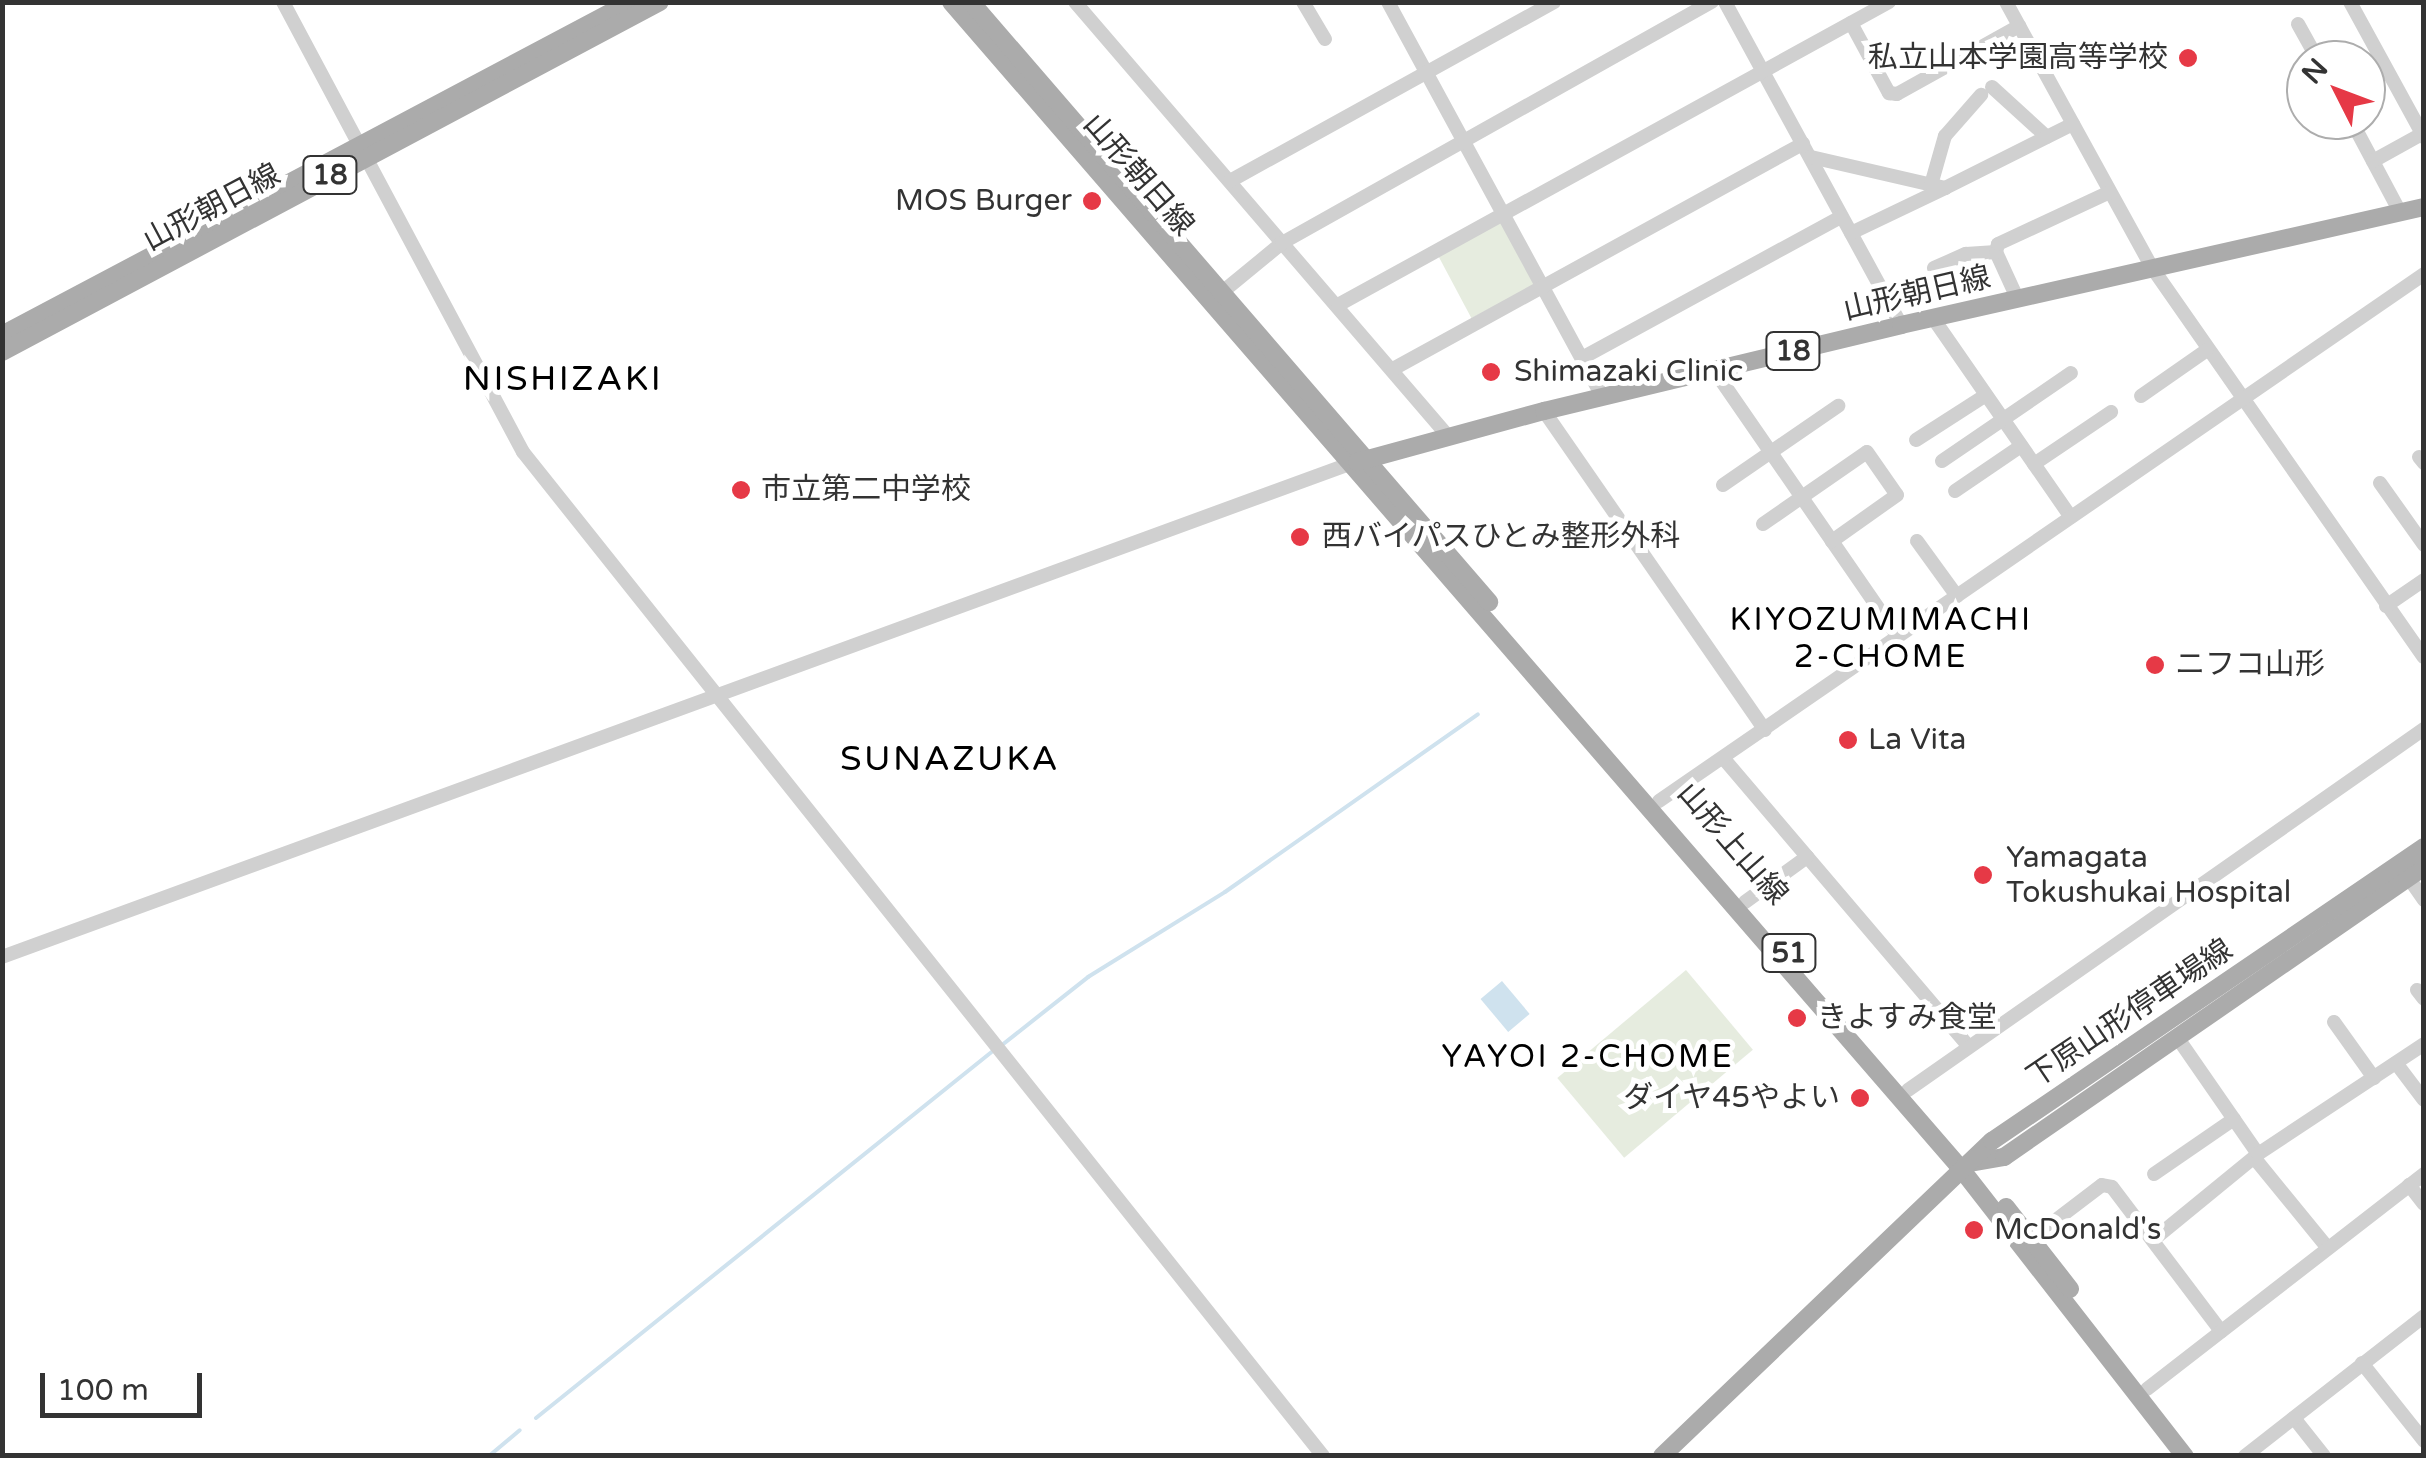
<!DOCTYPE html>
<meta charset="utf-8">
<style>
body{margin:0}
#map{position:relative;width:2426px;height:1458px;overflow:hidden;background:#fff;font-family:"Varela Round","Noto Sans JP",sans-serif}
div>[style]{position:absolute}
.green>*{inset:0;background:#e6ecdf;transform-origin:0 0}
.water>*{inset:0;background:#cfe2ee;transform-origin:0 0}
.stream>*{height:4px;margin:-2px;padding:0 2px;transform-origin:2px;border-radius:2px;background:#cfe2ee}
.minor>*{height:14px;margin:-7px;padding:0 7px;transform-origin:7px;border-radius:7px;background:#d0d0d0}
.major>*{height:18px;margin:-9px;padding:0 9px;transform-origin:9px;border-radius:9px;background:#ababab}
.dots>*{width:28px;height:28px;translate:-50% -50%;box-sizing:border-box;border:5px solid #fff;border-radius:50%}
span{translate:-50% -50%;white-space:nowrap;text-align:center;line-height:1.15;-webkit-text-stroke:10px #fff;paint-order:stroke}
.shield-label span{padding:2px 8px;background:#fff;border:2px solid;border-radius:8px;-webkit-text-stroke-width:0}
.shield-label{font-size:28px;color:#333;font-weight:700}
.poi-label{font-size:30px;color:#333}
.right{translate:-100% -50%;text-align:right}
.left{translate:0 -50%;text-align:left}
.street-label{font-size:30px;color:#333}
.neighbourhood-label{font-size:32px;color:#000;letter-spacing:2.5px}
.quarter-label{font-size:35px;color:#000;letter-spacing:2.5px}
.frame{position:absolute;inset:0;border:5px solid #333;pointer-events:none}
.north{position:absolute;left:2286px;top:40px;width:100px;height:100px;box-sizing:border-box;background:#fff;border:2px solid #adadad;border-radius:50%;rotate:312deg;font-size:28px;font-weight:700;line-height:40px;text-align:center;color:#333}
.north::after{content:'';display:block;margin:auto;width:35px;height:45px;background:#e63946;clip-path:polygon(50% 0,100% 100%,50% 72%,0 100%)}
.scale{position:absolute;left:40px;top:1373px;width:162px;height:45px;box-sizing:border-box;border:5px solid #333;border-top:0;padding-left:12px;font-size:30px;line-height:35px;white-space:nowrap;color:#333;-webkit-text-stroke:8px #fff;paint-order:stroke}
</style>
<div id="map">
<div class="green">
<i style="left:1503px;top:220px;width:72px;height:74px;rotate:62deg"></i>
<i style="left:1686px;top:970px;width:104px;height:168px;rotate:50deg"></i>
</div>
<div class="water">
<i style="left:1502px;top:981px;width:43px;height:28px;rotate:50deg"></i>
</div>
<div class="stream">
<i style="left:1002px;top:1045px;width:110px;rotate:-38.3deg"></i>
<i style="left:1088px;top:977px;width:161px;rotate:-31.8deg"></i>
<i style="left:1225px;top:892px;width:309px;rotate:-35.1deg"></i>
<i style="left:536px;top:1418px;width:588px;rotate:-38.78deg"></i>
<i style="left:489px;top:1456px;width:40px;rotate:-40deg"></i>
</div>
<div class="minor">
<i style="left:283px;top:2px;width:510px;rotate:61.93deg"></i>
<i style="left:523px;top:452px;width:1284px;rotate:51.45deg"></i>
<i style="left:1075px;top:2px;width:571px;rotate:49.33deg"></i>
<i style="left:1303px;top:2px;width:43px;rotate:59.3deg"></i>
<i style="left:1388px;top:2px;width:448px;rotate:61.5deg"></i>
<i style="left:1725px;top:2px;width:368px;rotate:61.4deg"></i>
<i style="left:2006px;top:2px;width:305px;rotate:61.2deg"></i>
<i style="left:2153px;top:269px;width:473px;rotate:55.1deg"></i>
<i style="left:2350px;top:2px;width:154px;rotate:61.3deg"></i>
<i style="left:1851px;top:23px;width:80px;rotate:61.5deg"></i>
<i style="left:1889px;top:93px;width:8px;rotate:7deg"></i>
<i style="left:1897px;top:94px;width:140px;rotate:-29.1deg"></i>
<i style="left:2298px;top:24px;width:41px;rotate:60.9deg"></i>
<i style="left:1992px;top:87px;width:74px;rotate:42.3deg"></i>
<i style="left:2351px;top:120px;width:104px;rotate:62deg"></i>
<i style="left:1811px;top:157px;width:138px;rotate:13deg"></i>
<i style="left:1945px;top:188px;width:143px;rotate:-26.6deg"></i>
<i style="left:2373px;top:161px;width:56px;rotate:-28.9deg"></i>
<i style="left:1230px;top:181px;width:370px;rotate:-28.9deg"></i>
<i style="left:1931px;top:185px;width:51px;rotate:-74.1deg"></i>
<i style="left:1945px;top:136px;width:55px;rotate:-48.7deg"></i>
<i style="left:1851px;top:233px;width:104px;rotate:-25.6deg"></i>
<i style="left:1934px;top:268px;width:35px;rotate:-24deg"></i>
<i style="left:1966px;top:254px;width:30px;rotate:-4deg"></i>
<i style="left:1215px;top:298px;width:87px;rotate:-39.4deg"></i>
<i style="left:1282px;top:243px;width:493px;rotate:-29.3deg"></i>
<i style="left:2018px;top:300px;width:53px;rotate:-114.6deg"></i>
<i style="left:1996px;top:252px;width:8px;rotate:-76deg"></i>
<i style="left:1998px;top:244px;width:123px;rotate:-24.9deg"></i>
<i style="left:1338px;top:305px;width:629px;rotate:-28.81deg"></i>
<i style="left:1933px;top:318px;width:242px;rotate:55.3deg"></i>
<i style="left:1582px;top:358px;width:295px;rotate:-28.6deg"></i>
<i style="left:1393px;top:369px;width:468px;rotate:-28.8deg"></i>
<i style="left:1714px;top:370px;width:324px;rotate:55.4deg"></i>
<i style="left:2141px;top:396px;width:80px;rotate:-34.9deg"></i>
<i style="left:1544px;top:411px;width:388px;rotate:55.3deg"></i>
<i style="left:1916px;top:440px;width:83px;rotate:-32.7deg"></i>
<i style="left:2419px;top:457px;width:8px;rotate:50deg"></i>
<i style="left:1942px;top:461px;width:156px;rotate:-34.3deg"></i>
<i style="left:2034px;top:464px;width:93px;rotate:-34deg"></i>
<i style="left:2380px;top:483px;width:76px;rotate:54.6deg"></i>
<i style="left:1723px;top:485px;width:140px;rotate:-34.5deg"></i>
<i style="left:1955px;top:491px;width:80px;rotate:-34.3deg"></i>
<i style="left:1763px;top:524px;width:126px;rotate:-34.7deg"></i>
<i style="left:1867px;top:452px;width:52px;rotate:55.1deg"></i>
<i style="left:1897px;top:495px;width:80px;rotate:144.7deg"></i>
<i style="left:1917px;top:541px;width:68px;rotate:54deg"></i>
<i style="left:2386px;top:606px;width:46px;rotate:-34.4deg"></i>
<i style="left:1724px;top:759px;width:375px;rotate:49.6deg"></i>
<i style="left:1659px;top:801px;width:929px;rotate:-34.56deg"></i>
<i style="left:2408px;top:877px;width:28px;rotate:55deg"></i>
<i style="left:1745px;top:902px;width:77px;rotate:-36deg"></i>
<i style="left:2px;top:957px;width:1438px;rotate:-20.1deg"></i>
<i style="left:2417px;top:990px;width:11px;rotate:52deg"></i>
<i style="left:2334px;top:1022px;width:69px;rotate:54.5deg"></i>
<i style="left:2177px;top:1037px;width:142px;rotate:55.3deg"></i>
<i style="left:2396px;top:1063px;width:46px;rotate:52.9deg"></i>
<i style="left:1908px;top:1090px;width:630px;rotate:-34.98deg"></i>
<i style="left:2256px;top:1160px;width:112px;rotate:50.8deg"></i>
<i style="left:2154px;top:1174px;width:97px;rotate:-34.5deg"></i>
<i style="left:2409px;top:1185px;width:24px;rotate:52deg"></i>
<i style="left:2031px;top:1239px;width:89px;rotate:-37.3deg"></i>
<i style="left:2102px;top:1185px;width:10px;rotate:11deg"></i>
<i style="left:2112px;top:1187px;width:181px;rotate:52.9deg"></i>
<i style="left:2153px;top:1240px;width:136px;rotate:-39.3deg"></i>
<i style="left:2258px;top:1154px;width:199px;rotate:-33.5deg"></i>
<i style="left:2362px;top:1363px;width:100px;rotate:51.5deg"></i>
<i style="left:2147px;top:1389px;width:351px;rotate:-37.8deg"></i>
<i style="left:2294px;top:1418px;width:48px;rotate:51.7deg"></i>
<i style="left:2245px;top:1456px;width:227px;rotate:-38deg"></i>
</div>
<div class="major">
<i style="left:951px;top:2px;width:1545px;rotate:49.12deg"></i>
<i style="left:1962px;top:1170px;width:363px;rotate:52.1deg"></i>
<i style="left:971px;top:2px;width:793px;rotate:49.19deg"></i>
<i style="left:2px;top:335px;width:711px;rotate:-27.93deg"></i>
<i style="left:2px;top:352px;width:745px;rotate:-28.01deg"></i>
<i style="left:1357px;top:462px;width:194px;rotate:-15.3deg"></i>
<i style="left:1544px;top:411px;width:367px;rotate:-13.5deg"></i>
<i style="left:1901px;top:325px;width:536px;rotate:-12.71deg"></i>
<i style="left:1970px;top:1163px;width:35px;rotate:-10deg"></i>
<i style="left:2004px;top:1157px;width:510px;rotate:-34.62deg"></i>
<i style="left:2006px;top:1207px;width:104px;rotate:52deg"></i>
<i style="left:1662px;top:1456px;width:456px;rotate:-43.7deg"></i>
<i style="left:1992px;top:1141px;width:523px;rotate:-34.24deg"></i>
</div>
<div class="dots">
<i style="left:2188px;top:58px;background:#e63946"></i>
<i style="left:1092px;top:201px;background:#e63946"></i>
<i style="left:1491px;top:372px;background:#e63946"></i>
<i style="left:741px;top:490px;background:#e63946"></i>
<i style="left:1300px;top:537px;background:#e63946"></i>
<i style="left:2155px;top:665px;background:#e63946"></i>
<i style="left:1848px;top:740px;background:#e63946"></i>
<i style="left:1983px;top:875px;background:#e63946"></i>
<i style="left:1797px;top:1018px;background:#e63946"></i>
<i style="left:1860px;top:1098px;background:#e63946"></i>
<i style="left:1974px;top:1230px;background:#e63946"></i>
</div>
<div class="shield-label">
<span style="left:330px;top:175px">18</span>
<span style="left:1793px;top:351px">18</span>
<span style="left:1789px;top:953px">51</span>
</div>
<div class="poi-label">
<span class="right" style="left:2168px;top:58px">私立山本学園高等学校</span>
<span class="right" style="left:1072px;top:201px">MOS Burger</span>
<span class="left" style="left:1514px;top:372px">Shimazaki Clinic</span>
<span class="left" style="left:761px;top:490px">市立第二中学校</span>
<span class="left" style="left:1322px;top:537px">西バイパスひとみ整形外科</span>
<span class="left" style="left:2175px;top:665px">ニフコ山形</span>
<span class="left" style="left:1868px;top:740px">La Vita</span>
<span class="left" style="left:2006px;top:875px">Yamagata<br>Tokushukai Hospital</span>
<span class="left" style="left:1817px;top:1018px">きよすみ食堂</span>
<span class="right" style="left:1840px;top:1098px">ダイヤ45やよい</span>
<span class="left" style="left:1994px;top:1230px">McDonald's</span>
</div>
<div class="street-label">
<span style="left:1138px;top:175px;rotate:49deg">山形朝日線</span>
<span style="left:212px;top:208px;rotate:-28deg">山形朝日線</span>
<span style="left:1917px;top:294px;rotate:-13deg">山形朝日線</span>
<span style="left:1732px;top:844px;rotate:49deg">山形上山線</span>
<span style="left:2130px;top:1014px;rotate:-34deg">下原山形停車場線</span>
</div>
<div class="neighbourhood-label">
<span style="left:1881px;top:639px">KIYOZUMIMACHI<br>2-CHOME</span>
<span style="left:1588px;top:1057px">YAYOI 2-CHOME</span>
</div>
<div class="quarter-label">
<span style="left:563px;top:379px">NISHIZAKI</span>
<span style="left:950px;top:759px">SUNAZUKA</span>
</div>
<div class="frame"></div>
<div class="north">N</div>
<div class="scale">100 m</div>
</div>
